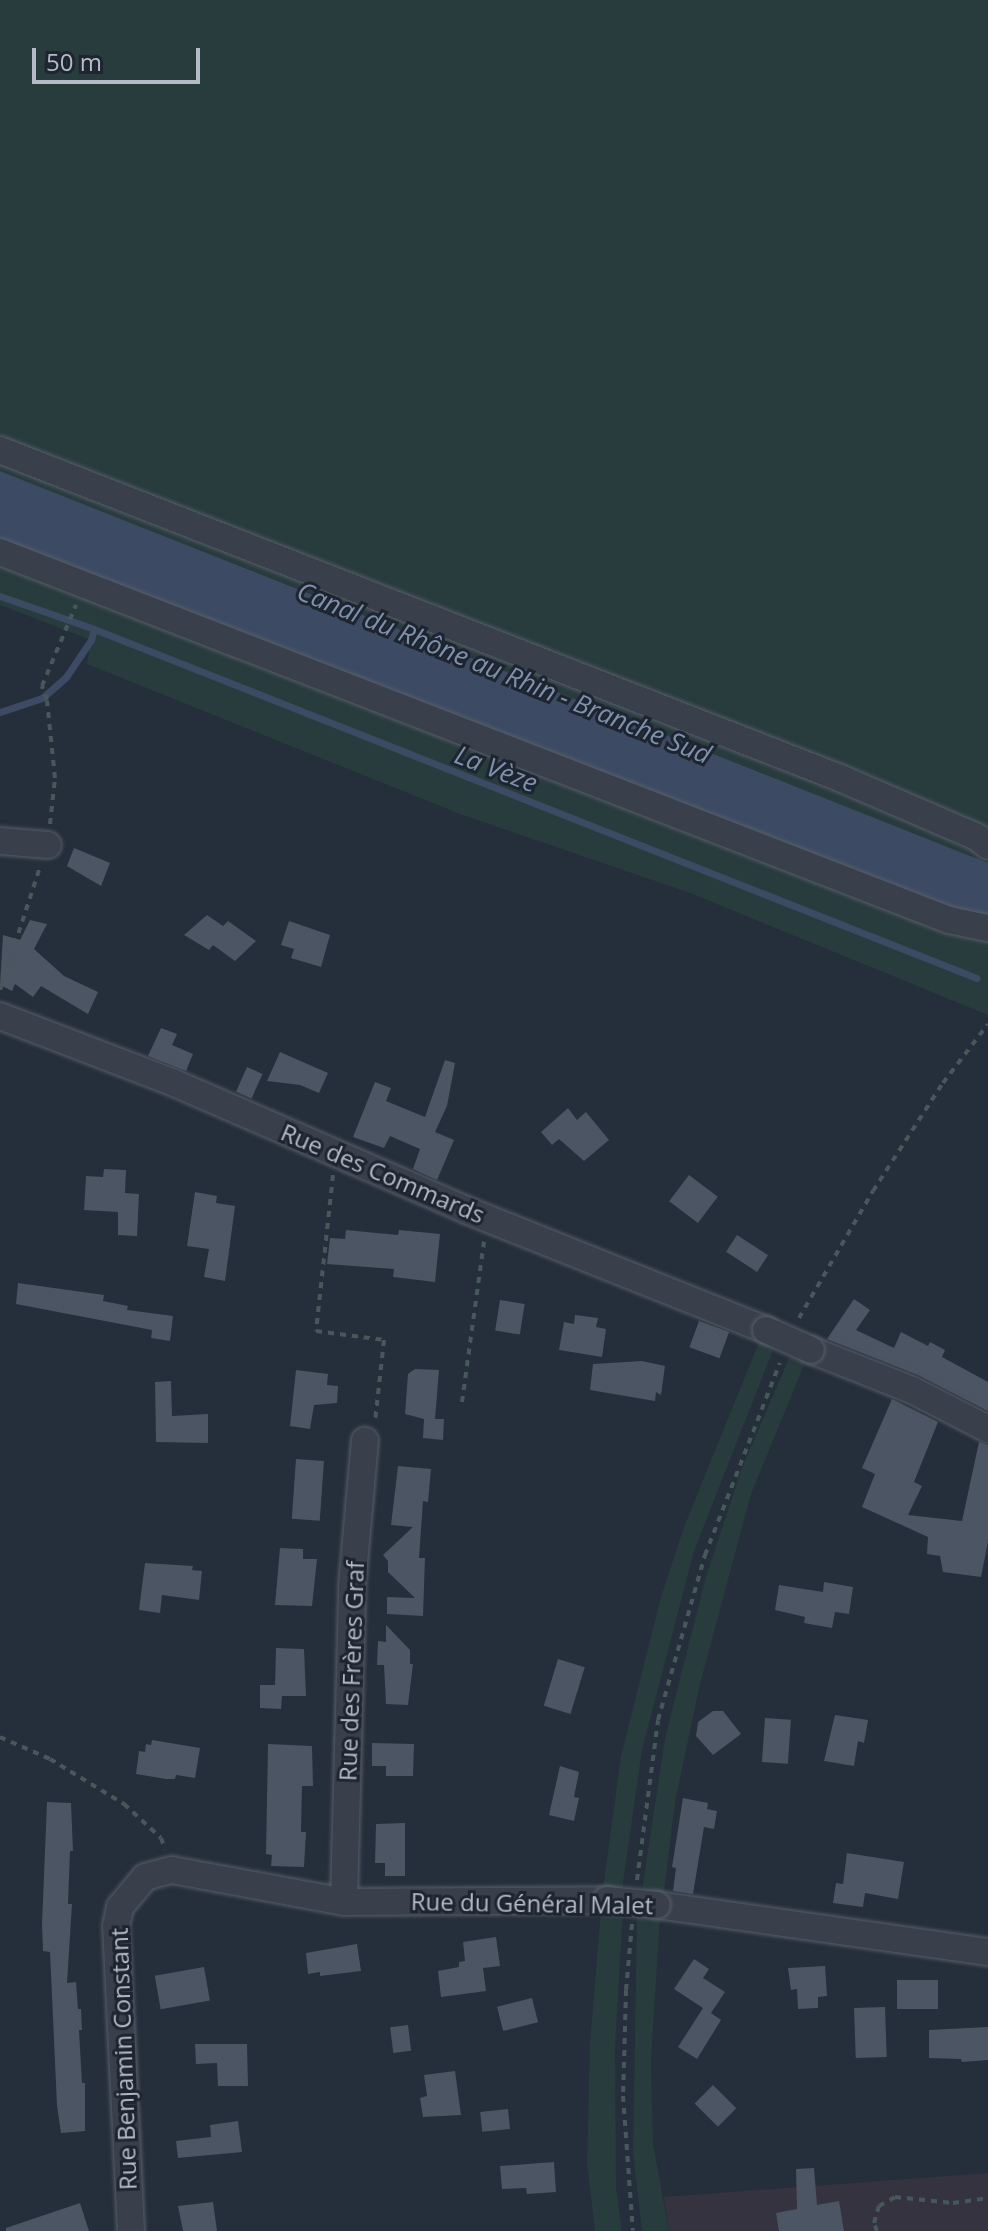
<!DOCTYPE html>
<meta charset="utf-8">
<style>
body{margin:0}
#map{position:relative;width:988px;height:2231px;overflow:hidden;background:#252e3b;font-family:"Open Sans",sans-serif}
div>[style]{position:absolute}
.medical>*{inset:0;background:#353340}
.green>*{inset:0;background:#283b3d}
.water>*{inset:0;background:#3c4b63}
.stream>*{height:7px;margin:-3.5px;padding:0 3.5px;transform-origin:3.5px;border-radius:3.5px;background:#3c4b63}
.building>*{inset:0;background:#4b5563;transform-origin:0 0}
.path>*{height:4px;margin-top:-2px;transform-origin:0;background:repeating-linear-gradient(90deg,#47585b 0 6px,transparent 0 12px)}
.roads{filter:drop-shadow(0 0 2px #575e69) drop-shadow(0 0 2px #575e69)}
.minor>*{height:26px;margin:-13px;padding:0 13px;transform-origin:13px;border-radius:13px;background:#39404b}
.bridges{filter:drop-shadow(0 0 2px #575e69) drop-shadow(0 0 2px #575e69)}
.minor-bridge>*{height:26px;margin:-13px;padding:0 13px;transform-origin:13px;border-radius:13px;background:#39404b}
span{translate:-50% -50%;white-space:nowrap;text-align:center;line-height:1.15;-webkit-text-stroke:6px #1e2530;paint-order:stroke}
.street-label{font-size:24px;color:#b4bbc7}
.water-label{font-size:26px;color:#7e91ac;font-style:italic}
.scale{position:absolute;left:32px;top:48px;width:168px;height:36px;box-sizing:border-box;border:4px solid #b4bbc7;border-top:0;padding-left:10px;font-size:24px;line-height:28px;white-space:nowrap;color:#b4bbc7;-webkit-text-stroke:6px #1e2530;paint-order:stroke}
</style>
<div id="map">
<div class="medical">
<i style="clip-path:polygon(988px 2173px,988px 2231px,669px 2231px,664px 2197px)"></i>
</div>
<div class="green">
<i style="clip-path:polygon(0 0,988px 0,988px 863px,0 471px)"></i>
<i style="clip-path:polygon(0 542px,988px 921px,988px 1015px,690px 893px,460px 814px,87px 664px,91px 640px,0 605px)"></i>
<i style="clip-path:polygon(760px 1340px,775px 1345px,694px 1551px,642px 1750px,622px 1890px,603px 1889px,621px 1756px,661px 1597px,684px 1527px)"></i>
<i style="clip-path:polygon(790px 1356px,804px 1365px,751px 1494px,700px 1684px,675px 1802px,663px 1898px,641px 1897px,665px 1739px,705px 1580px,742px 1468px)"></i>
<i style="clip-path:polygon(601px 1910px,623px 1910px,615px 2046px,616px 2187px,622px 2231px,595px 2231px,587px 2163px,590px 2043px)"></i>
<i style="clip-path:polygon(637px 1914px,660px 1916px,651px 2062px,653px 2144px,669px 2231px,642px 2231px,633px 2153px)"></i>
</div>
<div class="water">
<i style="clip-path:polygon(0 471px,988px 863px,988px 921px,0 542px)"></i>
</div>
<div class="stream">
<i style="left:0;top:596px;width:100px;rotate:19.3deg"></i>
<i style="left:94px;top:629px;width:949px;rotate:21.57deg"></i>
<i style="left:0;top:712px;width:44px;rotate:-18.4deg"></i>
<i style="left:42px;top:698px;width:32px;rotate:-41deg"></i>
<i style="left:66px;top:677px;width:45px;rotate:-56deg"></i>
<i style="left:91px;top:640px;width:11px;rotate:-75deg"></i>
</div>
<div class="building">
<i style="clip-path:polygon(74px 848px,110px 863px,101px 886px,67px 866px)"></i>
<i style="clip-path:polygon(207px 915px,223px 926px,228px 921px,256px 941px,235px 961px,213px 945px,209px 950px,184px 935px)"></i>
<i style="clip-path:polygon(30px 920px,47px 924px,34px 949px,64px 976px,98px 992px,88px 1014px,41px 986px,33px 997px,15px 984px,12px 991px,0 985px,3px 935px,20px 940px)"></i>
<i style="clip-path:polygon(289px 921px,330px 935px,321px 967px,291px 958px,294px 949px,281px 945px)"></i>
<i style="clip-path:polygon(161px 1028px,177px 1034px,172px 1045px,193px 1054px,186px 1071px,148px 1056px)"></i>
<i style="clip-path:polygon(280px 1052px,328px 1073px,319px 1093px,300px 1085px,267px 1081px)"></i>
<i style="clip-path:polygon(445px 1060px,455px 1063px,447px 1106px,435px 1132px,454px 1140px,437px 1180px,413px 1169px,420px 1149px,390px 1136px,384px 1148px,353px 1137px,375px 1082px,391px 1088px,386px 1101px,425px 1117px)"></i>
<i style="left:247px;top:1067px;width:17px;height:27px;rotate:24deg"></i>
<i style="clip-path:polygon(568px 1108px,577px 1120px,586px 1112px,609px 1140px,584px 1161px,559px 1139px,552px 1145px,541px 1132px)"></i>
<i style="clip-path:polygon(104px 1169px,126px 1170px,125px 1193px,139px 1194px,137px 1236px,118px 1235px,118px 1212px,84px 1210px,86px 1176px,103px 1177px)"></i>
<i style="left:689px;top:1175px;width:36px;height:33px;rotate:37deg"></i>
<i style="clip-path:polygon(195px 1192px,217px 1196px,216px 1203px,235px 1206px,225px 1281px,204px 1277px,209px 1249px,187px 1246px)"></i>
<i style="clip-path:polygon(346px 1230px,398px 1235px,399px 1230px,440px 1234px,435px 1282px,393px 1277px,394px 1269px,327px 1264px,330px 1238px,345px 1239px)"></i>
<i style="left:737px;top:1235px;width:37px;height:20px;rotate:33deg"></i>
<i style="clip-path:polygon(18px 1283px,104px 1295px,103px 1301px,128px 1306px,127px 1310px,173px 1316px,170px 1341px,151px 1338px,152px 1330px,16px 1304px)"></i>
<i style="clip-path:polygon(854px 1299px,870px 1310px,856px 1330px,894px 1348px,901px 1332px,928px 1346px,930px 1342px,945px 1350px,942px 1357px,988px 1382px,988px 1411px,918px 1375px,827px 1339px)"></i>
<i style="left:500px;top:1300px;width:25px;height:31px;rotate:9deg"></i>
<i style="clip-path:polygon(575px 1315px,598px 1318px,596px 1327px,606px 1329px,602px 1357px,559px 1350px,564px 1322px,574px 1324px)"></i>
<i style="left:699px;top:1321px;width:32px;height:28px;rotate:20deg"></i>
<i style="clip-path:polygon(642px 1361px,665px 1366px,661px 1395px,656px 1392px,655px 1401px,590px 1390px,593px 1364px)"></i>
<i style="clip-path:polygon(415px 1369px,439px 1370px,435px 1419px,444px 1419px,443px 1440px,423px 1438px,424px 1419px,405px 1414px,408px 1374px)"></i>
<i style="clip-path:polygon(296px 1370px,328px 1374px,327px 1385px,338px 1386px,337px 1403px,314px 1405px,310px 1429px,290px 1426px)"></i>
<i style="clip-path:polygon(171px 1381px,172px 1416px,208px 1414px,208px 1443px,156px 1442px,155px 1382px)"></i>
<i style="clip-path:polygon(892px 1399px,938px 1422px,914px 1482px,922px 1486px,908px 1515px,962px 1521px,979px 1442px,988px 1445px,988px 1542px,981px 1577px,943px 1572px,940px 1556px,927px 1554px,928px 1537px,862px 1507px,875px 1474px,862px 1468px)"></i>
<i style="left:296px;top:1459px;width:28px;height:60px;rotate:4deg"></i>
<i style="clip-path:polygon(398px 1466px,431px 1469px,428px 1502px,423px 1501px,419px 1558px,425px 1558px,423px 1616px,387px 1614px,387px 1597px,415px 1598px,388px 1572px,388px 1561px,383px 1555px,413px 1527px,391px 1525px)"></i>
<i style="clip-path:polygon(280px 1548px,303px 1549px,303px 1559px,317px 1559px,312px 1606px,275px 1605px)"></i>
<i style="clip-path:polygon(145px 1563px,193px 1566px,192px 1570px,202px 1571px,199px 1600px,162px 1595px,160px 1613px,139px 1610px)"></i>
<i style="clip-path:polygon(824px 1582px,853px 1587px,849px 1614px,835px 1612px,832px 1628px,804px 1623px,805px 1617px,775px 1610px,779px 1585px,823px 1592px)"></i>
<i style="clip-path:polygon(386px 1625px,410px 1650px,410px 1664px,413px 1664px,408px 1705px,386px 1704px,384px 1665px,377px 1665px,378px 1641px,386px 1642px)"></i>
<i style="clip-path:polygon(276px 1648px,304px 1649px,306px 1696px,282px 1696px,281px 1709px,260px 1708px,260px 1685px,275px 1685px)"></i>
<i style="left:558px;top:1659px;width:28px;height:49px;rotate:17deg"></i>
<i style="clip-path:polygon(713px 1711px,723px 1711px,741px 1734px,713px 1755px,696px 1736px,698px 1722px)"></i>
<i style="clip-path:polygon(835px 1715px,868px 1720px,864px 1743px,858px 1741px,854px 1766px,824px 1761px)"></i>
<i style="left:765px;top:1718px;width:26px;height:44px;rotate:4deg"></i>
<i style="clip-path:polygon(152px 1740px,200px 1748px,195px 1778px,176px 1775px,175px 1779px,166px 1779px,136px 1774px,139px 1751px,145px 1752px,146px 1744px,151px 1745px)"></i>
<i style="clip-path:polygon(372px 1743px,414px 1744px,413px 1776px,386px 1776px,386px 1766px,372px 1766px)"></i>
<i style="clip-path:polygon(268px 1744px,312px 1746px,313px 1786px,302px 1786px,301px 1832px,306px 1832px,304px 1867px,271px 1866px,272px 1855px,266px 1854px)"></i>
<i style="clip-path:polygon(560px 1766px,579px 1772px,574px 1797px,579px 1798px,574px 1821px,549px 1815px)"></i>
<i style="clip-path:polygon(683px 1798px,708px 1803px,707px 1809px,717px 1811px,714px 1829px,704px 1827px,693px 1894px,673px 1891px,676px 1868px,672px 1867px)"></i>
<i style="clip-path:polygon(47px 1802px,71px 1803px,73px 1851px,70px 1851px,68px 1904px,72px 1904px,67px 1983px,76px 1982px,78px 2009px,81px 2009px,82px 2030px,79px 2030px,82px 2083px,85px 2083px,85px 2131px,61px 2133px,57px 2106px,50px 1952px,43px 1951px,42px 1924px)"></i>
<i style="clip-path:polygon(405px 1823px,405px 1876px,385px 1876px,385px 1863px,375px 1863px,376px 1824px)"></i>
<i style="clip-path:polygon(847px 1853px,904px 1862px,898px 1899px,865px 1893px,863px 1907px,833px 1903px,836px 1883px,843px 1884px)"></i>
<i style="clip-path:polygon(496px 1937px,500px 1966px,483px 1968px,486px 1991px,441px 1997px,438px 1971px,459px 1967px,459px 1962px,465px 1961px,463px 1942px)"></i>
<i style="clip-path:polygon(357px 1944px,361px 1971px,320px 1976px,320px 1972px,308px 1974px,306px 1953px)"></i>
<i style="clip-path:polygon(694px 1959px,709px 1969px,703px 1978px,725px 1992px,711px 2013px,721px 2020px,697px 2059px,678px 2047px,703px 2008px,674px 1989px)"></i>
<i style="clip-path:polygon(825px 1966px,827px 1996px,818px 1997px,818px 2008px,798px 2009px,797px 1989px,791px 1990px,788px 1968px)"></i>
<i style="left:204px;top:1967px;width:34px;height:50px;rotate:80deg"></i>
<i style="left:938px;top:1980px;width:29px;height:41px;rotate:90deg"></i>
<i style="left:532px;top:1998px;width:25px;height:36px;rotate:76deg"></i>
<i style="left:885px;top:2007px;width:50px;height:31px;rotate:88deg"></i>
<i style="left:408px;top:2025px;width:26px;height:18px;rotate:83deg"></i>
<i style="clip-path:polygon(988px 2027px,988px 2060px,962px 2062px,961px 2059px,929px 2058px,929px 2030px)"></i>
<i style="clip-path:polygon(195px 2044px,247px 2044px,248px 2086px,218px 2086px,217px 2063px,196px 2064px)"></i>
<i style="clip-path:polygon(455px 2071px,461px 2115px,423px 2117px,420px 2098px,427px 2096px,424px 2075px)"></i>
<i style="left:713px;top:2085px;width:33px;height:26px;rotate:45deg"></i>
<i style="left:508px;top:2109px;width:20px;height:28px;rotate:84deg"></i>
<i style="clip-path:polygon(238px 2121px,242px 2152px,178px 2158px,176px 2141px,211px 2137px,210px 2125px)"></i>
<i style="clip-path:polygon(554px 2162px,556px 2192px,527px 2194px,526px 2188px,502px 2189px,500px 2166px)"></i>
<i style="clip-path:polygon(814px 2168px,817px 2205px,839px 2201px,844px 2231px,779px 2231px,776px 2213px,797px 2209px,796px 2169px)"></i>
<i style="clip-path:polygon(213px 2202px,217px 2231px,183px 2231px,178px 2206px)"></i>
<i style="clip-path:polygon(80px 2203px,89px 2231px,6px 2231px,6px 2228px)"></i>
</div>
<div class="path">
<i style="left:50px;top:824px;width:46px;rotate:-83.8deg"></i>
<i style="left:55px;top:778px;width:78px;rotate:-95.9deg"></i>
<i style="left:47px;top:700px;width:15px;rotate:-110deg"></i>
<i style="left:42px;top:686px;width:88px;rotate:-67.2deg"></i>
<i style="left:0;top:990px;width:129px;rotate:-72deg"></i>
<i style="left:333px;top:1175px;width:157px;rotate:96.2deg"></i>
<i style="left:316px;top:1331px;width:69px;rotate:7.5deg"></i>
<i style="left:384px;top:1340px;width:81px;rotate:96.3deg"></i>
<i style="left:799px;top:1318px;width:147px;rotate:-59.8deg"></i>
<i style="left:873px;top:1191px;width:129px;rotate:-57.1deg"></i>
<i style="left:943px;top:1083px;width:74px;rotate:-52.7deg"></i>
<i style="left:462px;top:1402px;width:162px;rotate:-82.2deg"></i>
<i style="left:0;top:1737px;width:55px;rotate:23.7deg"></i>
<i style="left:50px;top:1759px;width:87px;rotate:31.3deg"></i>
<i style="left:124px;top:1804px;width:50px;rotate:42.6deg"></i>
<i style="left:161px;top:1838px;width:12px;rotate:70deg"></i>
<i style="left:637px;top:1880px;width:161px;rotate:-82.5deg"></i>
<i style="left:658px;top:1720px;width:172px;rotate:-74.1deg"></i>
<i style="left:705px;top:1555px;width:206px;rotate:-68.7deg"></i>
<i style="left:632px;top:1924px;width:66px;rotate:95.2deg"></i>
<i style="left:626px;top:1990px;width:106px;rotate:91.6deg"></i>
<i style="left:623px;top:2096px;width:135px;rotate:85.8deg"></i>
<i style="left:877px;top:2231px;width:9px;rotate:-111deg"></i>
<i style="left:874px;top:2223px;width:18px;rotate:-74deg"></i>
<i style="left:879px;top:2206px;width:18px;rotate:-29deg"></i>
<i style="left:895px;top:2197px;width:58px;rotate:5.9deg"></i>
<i style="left:953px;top:2203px;width:35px;rotate:-8deg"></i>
</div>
<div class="roads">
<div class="minor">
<i style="left:0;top:450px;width:902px;rotate:21.33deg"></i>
<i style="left:840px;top:778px;width:149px;rotate:23.3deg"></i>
<i style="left:977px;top:837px;width:14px;rotate:39deg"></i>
<i style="left:0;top:552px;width:1018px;rotate:21.2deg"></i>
<i style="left:949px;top:920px;width:40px;rotate:12deg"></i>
<i style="left:0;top:841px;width:48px;rotate:4.8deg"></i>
<i style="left:0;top:1016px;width:184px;rotate:21deg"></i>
<i style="left:172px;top:1082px;width:321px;rotate:23.5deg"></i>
<i style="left:466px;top:1210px;width:323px;rotate:21.8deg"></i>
<i style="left:811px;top:1350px;width:109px;rotate:21.6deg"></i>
<i style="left:912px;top:1390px;width:85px;rotate:27.2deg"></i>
<i style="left:344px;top:1902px;width:316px;rotate:-88.5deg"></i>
<i style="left:352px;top:1586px;width:146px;rotate:-84.9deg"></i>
<i style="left:657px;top:1905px;width:334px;rotate:8.1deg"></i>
<i style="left:131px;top:2231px;width:305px;rotate:-92.8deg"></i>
<i style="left:116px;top:1926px;width:19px;rotate:-78deg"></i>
<i style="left:120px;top:1907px;width:39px;rotate:-50deg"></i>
<i style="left:145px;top:1877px;width:28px;rotate:-15deg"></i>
<i style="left:172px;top:1870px;width:175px;rotate:10.5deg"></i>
<i style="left:344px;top:1902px;width:263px;rotate:-0.4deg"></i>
</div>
</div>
<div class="bridges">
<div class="minor-bridge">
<i style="left:766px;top:1330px;width:49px;rotate:24deg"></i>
<i style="left:607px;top:1900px;width:50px;rotate:5.7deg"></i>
</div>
</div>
<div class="street-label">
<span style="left:383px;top:1173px;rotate:23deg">Rue des Commards</span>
<span style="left:351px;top:1671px;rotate:-88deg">Rue des Frères Graf</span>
<span style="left:532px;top:1903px;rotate:1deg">Rue du Général Malet</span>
<span style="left:123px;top:2059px;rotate:-92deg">Rue Benjamin Constant</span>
</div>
<div class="water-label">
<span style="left:504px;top:673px;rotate:22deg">Canal du Rhône au Rhin - Branche Sud</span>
<span style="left:496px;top:769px;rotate:21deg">La Vèze</span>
</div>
<div class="scale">50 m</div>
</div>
